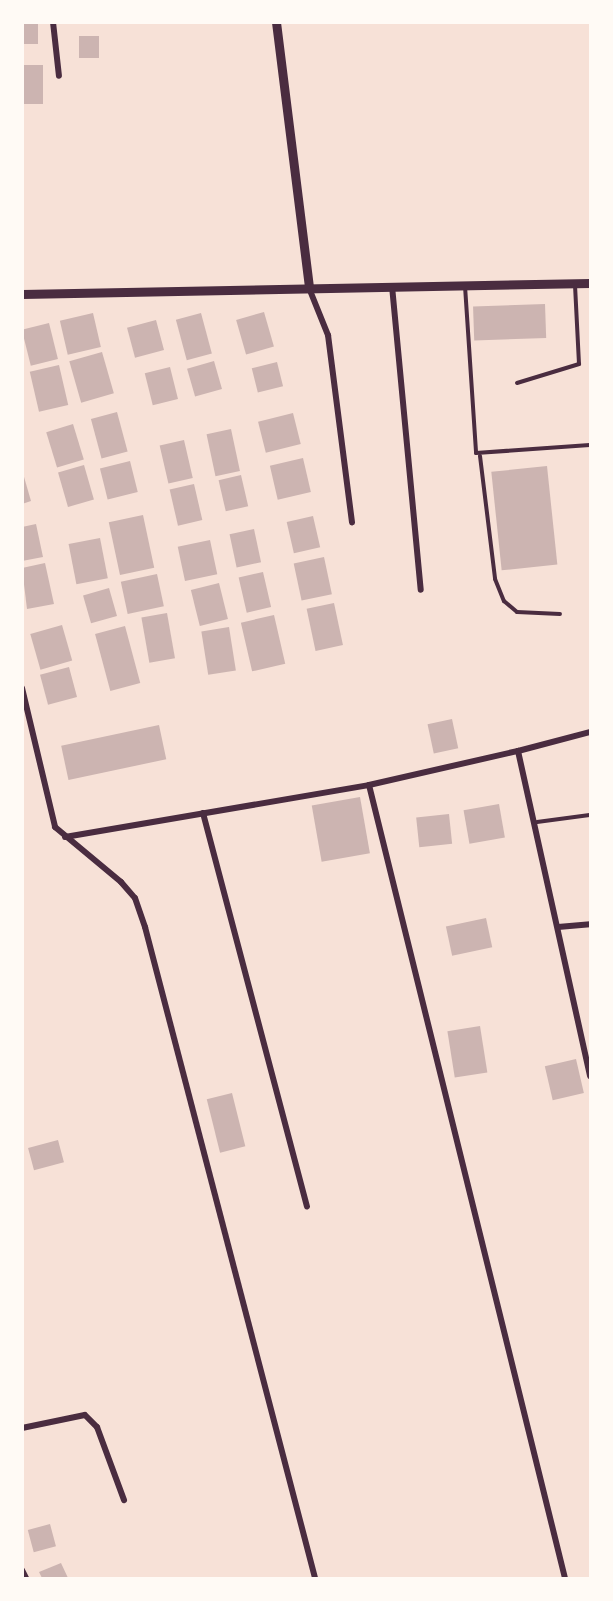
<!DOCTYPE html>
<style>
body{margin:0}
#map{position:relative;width:613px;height:1601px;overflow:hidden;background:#f7e1d7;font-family:"Source Serif 4",serif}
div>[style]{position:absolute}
.building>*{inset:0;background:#ccb4b1;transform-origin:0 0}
.service>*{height:4px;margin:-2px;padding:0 2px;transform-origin:2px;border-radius:2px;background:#4a2c40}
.minor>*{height:6px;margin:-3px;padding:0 3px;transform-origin:3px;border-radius:3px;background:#4a2c40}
.tertiary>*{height:9px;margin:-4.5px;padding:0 4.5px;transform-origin:4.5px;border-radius:4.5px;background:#4a2c40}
span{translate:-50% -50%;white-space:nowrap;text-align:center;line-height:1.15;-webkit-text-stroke:4.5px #fffaf5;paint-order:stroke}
.frame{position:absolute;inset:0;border:24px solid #fffaf5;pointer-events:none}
</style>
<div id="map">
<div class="building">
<i style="left:22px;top:23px;width:16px;height:21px"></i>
<i style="left:79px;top:36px;width:20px;height:22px"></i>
<i style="left:22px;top:65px;width:21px;height:39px"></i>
<i style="left:545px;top:304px;width:34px;height:72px;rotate:88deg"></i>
<i style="left:264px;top:312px;width:36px;height:29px;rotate:74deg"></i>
<i style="left:93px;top:313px;width:35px;height:34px;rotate:77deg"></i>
<i style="left:201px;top:313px;width:42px;height:26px;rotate:75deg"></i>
<i style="left:156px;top:320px;width:31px;height:30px;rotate:75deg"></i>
<i style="left:49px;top:323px;width:37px;height:28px;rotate:76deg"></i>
<i style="left:102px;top:352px;width:43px;height:34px;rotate:74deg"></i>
<i style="left:214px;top:361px;width:29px;height:28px;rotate:74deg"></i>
<i style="left:277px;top:362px;width:25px;height:26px;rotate:76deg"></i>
<i style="left:59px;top:365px;width:41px;height:30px;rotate:77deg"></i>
<i style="left:170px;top:367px;width:33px;height:26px;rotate:76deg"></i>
<i style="left:117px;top:412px;width:41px;height:27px;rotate:75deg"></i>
<i style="left:293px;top:413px;width:32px;height:36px;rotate:76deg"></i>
<i style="left:73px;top:424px;width:37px;height:28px;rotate:73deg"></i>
<i style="left:231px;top:429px;width:43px;height:25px;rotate:78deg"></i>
<i style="left:184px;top:440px;width:39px;height:25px;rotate:77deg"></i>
<i style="left:303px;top:458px;width:35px;height:34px;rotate:77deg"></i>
<i style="left:130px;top:461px;width:32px;height:31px;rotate:76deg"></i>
<i style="left:84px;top:465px;width:36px;height:27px;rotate:74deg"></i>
<i style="left:547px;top:466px;width:99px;height:56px;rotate:84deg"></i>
<i style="clip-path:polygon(22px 470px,31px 501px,22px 504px)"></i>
<i style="left:241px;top:475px;width:32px;height:23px;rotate:77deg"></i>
<i style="left:194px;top:484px;width:37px;height:25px;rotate:77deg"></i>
<i style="left:143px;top:515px;width:54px;height:35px;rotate:78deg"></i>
<i style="left:313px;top:516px;width:32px;height:27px;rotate:77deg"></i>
<i style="clip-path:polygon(36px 524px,43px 557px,22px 561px,22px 527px)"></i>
<i style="left:254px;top:529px;width:34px;height:25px;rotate:78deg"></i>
<i style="left:100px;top:538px;width:41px;height:32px;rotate:79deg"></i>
<i style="left:210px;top:540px;width:35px;height:33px;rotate:78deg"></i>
<i style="left:324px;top:557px;width:38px;height:31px;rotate:78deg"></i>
<i style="clip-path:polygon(45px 563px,54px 604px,27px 609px,22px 568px)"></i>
<i style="left:263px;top:572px;width:36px;height:25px;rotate:77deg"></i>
<i style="left:157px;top:574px;width:33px;height:37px;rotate:78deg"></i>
<i style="left:219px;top:583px;width:37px;height:29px;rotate:76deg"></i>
<i style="left:109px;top:588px;width:29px;height:27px;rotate:74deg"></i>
<i style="left:334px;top:603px;width:43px;height:28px;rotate:78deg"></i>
<i style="left:167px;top:613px;width:46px;height:26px;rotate:80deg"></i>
<i style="left:274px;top:615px;width:50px;height:34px;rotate:77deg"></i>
<i style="left:62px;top:625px;width:37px;height:33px;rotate:74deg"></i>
<i style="left:125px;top:626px;width:59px;height:31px;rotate:75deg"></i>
<i style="left:229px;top:627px;width:44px;height:28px;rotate:81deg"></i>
<i style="left:69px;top:667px;width:31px;height:30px;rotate:75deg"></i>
<i style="left:452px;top:719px;width:30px;height:25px;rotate:78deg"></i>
<i style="left:159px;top:725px;width:35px;height:100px;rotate:78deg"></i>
<i style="left:360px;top:797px;width:57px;height:49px;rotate:80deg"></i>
<i style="left:499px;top:804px;width:34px;height:36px;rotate:80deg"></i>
<i style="left:449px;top:814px;width:30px;height:33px;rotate:84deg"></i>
<i style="left:486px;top:918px;width:30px;height:41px;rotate:78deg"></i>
<i style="left:480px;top:1026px;width:47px;height:33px;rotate:81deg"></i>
<i style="left:576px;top:1059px;width:35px;height:32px;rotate:77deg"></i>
<i style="left:232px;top:1093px;width:55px;height:26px;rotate:76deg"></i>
<i style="left:58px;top:1140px;width:23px;height:31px;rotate:75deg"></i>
<i style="left:50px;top:1524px;width:23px;height:23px;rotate:75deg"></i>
<i style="clip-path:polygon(61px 1563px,68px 1578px,42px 1578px,39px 1572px)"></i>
</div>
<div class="service">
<i style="left:465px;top:286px;width:167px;rotate:86.2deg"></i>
<i style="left:476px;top:453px;width:114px;rotate:-4deg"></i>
<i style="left:517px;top:383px;width:65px;rotate:-17deg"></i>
<i style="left:579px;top:364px;width:80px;rotate:-92.9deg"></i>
<i style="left:480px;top:456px;width:124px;rotate:83deg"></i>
<i style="left:495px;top:579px;width:24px;rotate:68deg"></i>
<i style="left:504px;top:601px;width:17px;rotate:40deg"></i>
<i style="left:517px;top:612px;width:43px;rotate:2.7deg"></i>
<i style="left:537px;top:822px;width:53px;rotate:-7.5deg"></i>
</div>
<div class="minor">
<i style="left:53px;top:22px;width:54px;rotate:83.7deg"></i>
<i style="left:392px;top:286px;width:305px;rotate:84.6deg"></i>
<i style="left:309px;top:288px;width:51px;rotate:68deg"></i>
<i style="left:328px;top:335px;width:189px;rotate:82.7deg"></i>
<i style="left:22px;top:688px;width:143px;rotate:76.6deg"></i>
<i style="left:55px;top:827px;width:86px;rotate:39.8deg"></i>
<i style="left:121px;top:882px;width:21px;rotate:49deg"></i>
<i style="left:135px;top:898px;width:31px;rotate:71deg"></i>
<i style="left:145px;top:927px;width:673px;rotate:75.36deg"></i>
<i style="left:518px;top:751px;width:74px;rotate:-14.8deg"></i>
<i style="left:369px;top:785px;width:817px;rotate:76.12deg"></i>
<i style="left:203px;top:813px;width:407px;rotate:75.2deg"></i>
<i style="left:65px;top:837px;width:308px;rotate:-9.7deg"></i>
<i style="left:369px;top:785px;width:153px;rotate:-12.9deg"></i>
<i style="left:518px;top:751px;width:333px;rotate:77.5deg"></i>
<i style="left:558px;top:927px;width:32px;rotate:-5deg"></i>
<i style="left:22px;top:1428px;width:64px;rotate:-11.7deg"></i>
<i style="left:85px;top:1415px;width:17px;rotate:45deg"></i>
<i style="left:97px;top:1427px;width:78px;rotate:69.7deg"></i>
<i style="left:22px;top:1570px;width:9px;rotate:63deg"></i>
</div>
<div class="tertiary">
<i style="left:276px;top:22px;width:268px;rotate:82.9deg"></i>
<i style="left:22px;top:294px;width:568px;rotate:-1.11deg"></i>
</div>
<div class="frame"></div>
</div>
